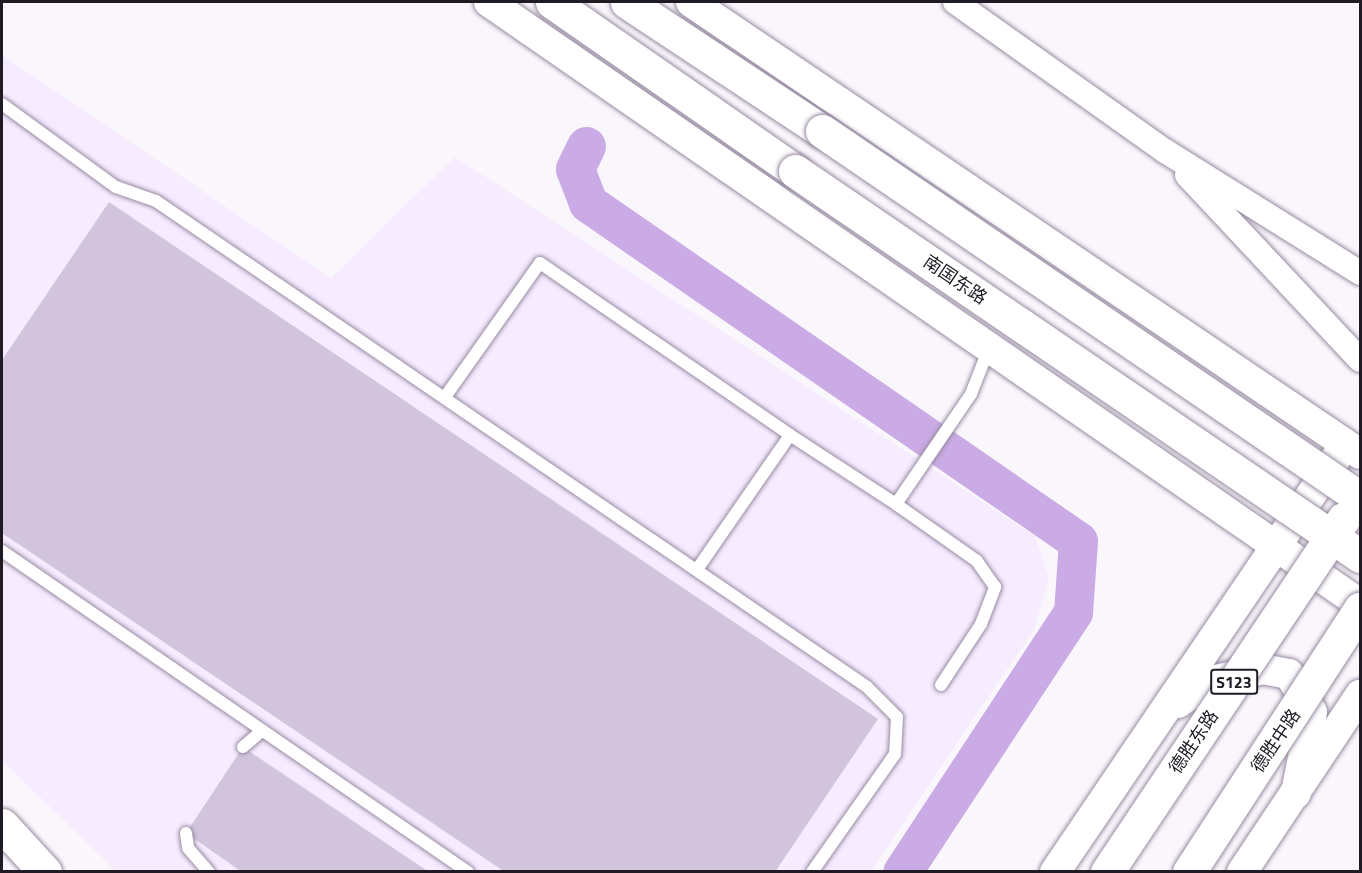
<!DOCTYPE html>
<meta charset="utf-8">
<style>
body{margin:0}
#map{position:relative;width:1362px;height:873px;overflow:hidden;background:#faf7fc;font-family:"Titillium Web","Noto Sans SC",sans-serif}
div>[style]{position:absolute}
.built>*{inset:0;background:#f6ebff}
.river>*{height:39px;margin:-19.5px;padding:0 19.5px;transform-origin:19.5px;border-radius:19.5px;background:#cbabe5}
.building>*{inset:0;background:#d2c4dd}
.roads{filter:drop-shadow(0 0 2px #988ba2) drop-shadow(0 0 2px #988ba2)}
.service>*{height:12px;margin:-6px;padding:0 6px;transform-origin:6px;border-radius:6px;background:#fff}
.minor>*{height:24px;margin:-12px;padding:0 12px;transform-origin:12px;border-radius:12px;background:#fff}
.tertiary>*{height:30px;margin:-15px;padding:0 15px;transform-origin:15px;border-radius:15px;background:#fff}
.primary>*{height:33px;margin:-16.5px;padding:0 16.5px;transform-origin:16.5px;border-radius:16.5px;background:#fff}
.motorway>*{height:33px;margin:-16.5px;padding:0 16.5px;transform-origin:16.5px;border-radius:16.5px;background:#fff}
.bridges{filter:drop-shadow(0 0 2px #988ba2) drop-shadow(0 0 2px #988ba2)}
.primary-bridge>*{height:33px;margin:-16.5px;padding:0 16.5px;transform-origin:16.5px;border-radius:16.5px;background:#fff}
span{translate:-50% -50%;white-space:nowrap;text-align:center;line-height:1.15;-webkit-text-stroke:4.5px #fff;paint-order:stroke}
.shield-label span{padding:2px 4px;background:#fff;border:2px solid;border-radius:4px;-webkit-text-stroke-width:0}
.shield-label{font-size:16px;color:#1f1a23;font-weight:700}
.street-label{font-size:18px;color:#1f1a23}
.frame{position:absolute;inset:0;border:3px solid #1f1a23;pointer-events:none}
</style>
<div id="map">
<div class="built">
<i style="clip-path:polygon(2px 55px,331px 278px,455px 157px,1035px 536px,1049px 578px,1035px 628px,871px 871px,116px 871px,2px 760px)"></i>
</div>
<div class="river">
<i style="left:586px;top:146px;width:25px;rotate:116deg"></i>
<i style="left:575px;top:169px;width:36px;rotate:69deg"></i>
<i style="left:588px;top:203px;width:595px;rotate:34.6deg"></i>
<i style="left:1078px;top:541px;width:71px;rotate:94deg"></i>
<i style="left:1073px;top:612px;width:311px;rotate:123.3deg"></i>
</div>
<div class="building">
<i style="clip-path:polygon(109px 202px,878px 719px,775px 872px,505px 872px,2px 533px,2px 360px)"></i>
<i style="clip-path:polygon(243px 747px,429px 872px,242px 872px,186px 833px)"></i>
</div>
<div class="roads">
<div class="service">
<i style="left:2px;top:104px;width:141px;rotate:36.1deg"></i>
<i style="left:116px;top:187px;width:42px;rotate:19.3deg"></i>
<i style="left:156px;top:201px;width:861px;rotate:34.35deg"></i>
<i style="left:867px;top:687px;width:42px;rotate:45deg"></i>
<i style="left:897px;top:717px;width:37px;rotate:93deg"></i>
<i style="left:895px;top:754px;width:144px;rotate:125.1deg"></i>
<i style="left:445px;top:397px;width:164px;rotate:-54.7deg"></i>
<i style="left:540px;top:263px;width:303px;rotate:34.5deg"></i>
<i style="left:2px;top:551px;width:566px;rotate:34.56deg"></i>
<i style="left:698px;top:568px;width:162px;rotate:-55.3deg"></i>
<i style="left:790px;top:435px;width:126px;rotate:33.1deg"></i>
<i style="left:941px;top:685px;width:73px;rotate:-56.7deg"></i>
<i style="left:981px;top:624px;width:40px;rotate:-69deg"></i>
<i style="left:995px;top:587px;width:32px;rotate:-125deg"></i>
<i style="left:977px;top:561px;width:99px;rotate:-144.9deg"></i>
<i style="left:896px;top:504px;width:133px;rotate:-55.7deg"></i>
<i style="left:971px;top:394px;width:49px;rotate:-68.6deg"></i>
<i style="left:243px;top:747px;width:23px;rotate:-41deg"></i>
<i style="left:186px;top:833px;width:15px;rotate:82deg"></i>
<i style="left:188px;top:848px;width:32px;rotate:49deg"></i>
</div>
<div class="minor">
<i style="left:955px;top:2px;width:257px;rotate:35.4deg"></i>
<i style="left:1165px;top:151px;width:230px;rotate:32deg"></i>
<i style="left:1187px;top:175px;width:253px;rotate:46.9deg"></i>
</div>
<div class="tertiary">
<i style="left:489px;top:2px;width:1059px;rotate:34.65deg"></i>
<i style="left:691px;top:2px;width:807px;rotate:34.04deg"></i>
<i style="left:1178px;top:703px;width:40px;rotate:-34deg"></i>
<i style="left:1211px;top:681px;width:53px;rotate:-13deg"></i>
<i style="left:1263px;top:669px;width:26px;rotate:11deg"></i>
<i style="left:1289px;top:674px;width:44px;rotate:58.8deg"></i>
<i style="left:1312px;top:712px;width:83px;rotate:101.2deg"></i>
<i style="left:1055px;top:872px;width:504px;rotate:-55.84deg"></i>
<i style="left:1242px;top:872px;width:213px;rotate:-56.3deg"></i>
</div>
<div class="primary">
<i style="left:552px;top:2px;width:296px;rotate:34.8deg"></i>
<i style="left:627px;top:2px;width:234px;rotate:33.5deg"></i>
</div>
<div class="motorway">
<i style="left:2px;top:825px;width:64px;rotate:47.5deg"></i>
</div>
</div>
<div class="bridges">
<div class="primary-bridge">
<i style="left:822px;top:131px;width:651px;rotate:34.3deg"></i>
<i style="left:795px;top:171px;width:684px;rotate:34.27deg"></i>
<i style="left:1107px;top:872px;width:425px;rotate:-56.2deg"></i>
<i style="left:1189px;top:872px;width:314px;rotate:-57deg"></i>
</div>
</div>
<div class="shield-label">
<span style="left:1234px;top:682px">S123</span>
</div>
<div class="street-label">
<span style="left:955px;top:280px;rotate:34deg">南国东路</span>
<span style="left:1276px;top:741px;rotate:-56deg">德胜中路</span>
<span style="left:1194px;top:742px;rotate:-56deg">德胜东路</span>
</div>
<div class="frame"></div>
</div>
